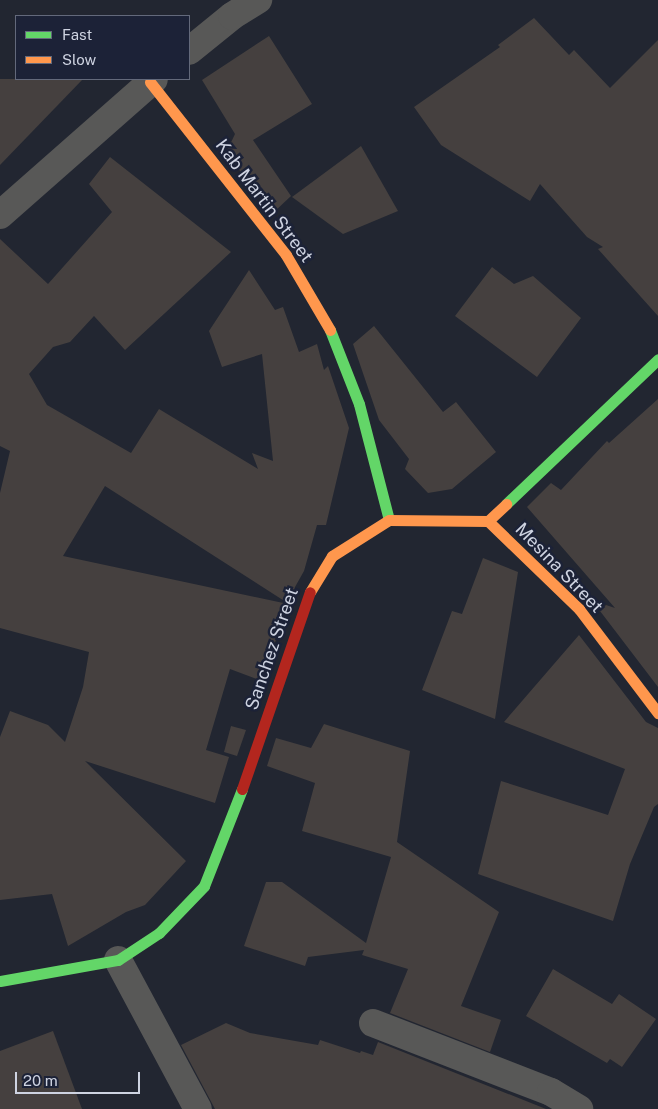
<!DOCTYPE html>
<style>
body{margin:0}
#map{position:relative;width:658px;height:1109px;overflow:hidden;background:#222631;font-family:"Public Sans",sans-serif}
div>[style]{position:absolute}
.building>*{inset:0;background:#45403f}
.street>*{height:28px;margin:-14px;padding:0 14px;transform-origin:14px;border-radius:14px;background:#585857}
.fast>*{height:11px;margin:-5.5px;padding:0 5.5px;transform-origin:5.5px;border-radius:5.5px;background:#63d668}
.slow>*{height:11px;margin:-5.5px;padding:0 5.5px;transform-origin:5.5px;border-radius:5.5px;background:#ff974d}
.jam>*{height:11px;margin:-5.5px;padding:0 5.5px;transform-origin:5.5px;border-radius:5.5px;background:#b3261e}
span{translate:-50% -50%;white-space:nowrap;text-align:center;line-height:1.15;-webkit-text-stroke:5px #1c2237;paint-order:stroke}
.street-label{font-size:18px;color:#ced3e1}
.legend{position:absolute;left:15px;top:15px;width:175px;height:65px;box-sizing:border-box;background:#1c2237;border:1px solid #63697b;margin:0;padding:6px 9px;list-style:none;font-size:15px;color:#ced3e1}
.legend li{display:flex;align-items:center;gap:10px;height:25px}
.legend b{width:25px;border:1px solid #63697b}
.scale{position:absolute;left:15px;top:1072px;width:125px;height:22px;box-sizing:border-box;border:2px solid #ced3e1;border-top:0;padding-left:6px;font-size:15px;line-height:18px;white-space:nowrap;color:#ced3e1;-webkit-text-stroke:4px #1c2237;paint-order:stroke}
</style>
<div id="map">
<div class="building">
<i style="clip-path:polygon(534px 18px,569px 55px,574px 50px,610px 88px,658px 40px,658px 316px,598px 249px,603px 247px,587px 237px,540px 184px,530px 201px,441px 145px,414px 107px,500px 47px,498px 45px)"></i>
<i style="clip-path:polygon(269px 36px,312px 104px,253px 140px,291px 196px,273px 213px,226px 153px,235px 134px,202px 80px)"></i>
<i style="clip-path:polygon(0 79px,83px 79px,0 165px)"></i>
<i style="clip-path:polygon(361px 146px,398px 211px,343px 234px,292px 197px)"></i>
<i style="clip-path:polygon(110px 157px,231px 252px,125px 350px,94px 316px,70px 342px,53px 347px,29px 374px,47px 405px,131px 453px,159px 409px,258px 469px,252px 453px,273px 461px,262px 354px,222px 367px,209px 331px,249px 270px,275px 310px,283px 307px,299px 352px,317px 344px,324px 370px,328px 366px,349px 428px,326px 525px,317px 525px,304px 571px,295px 587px,289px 604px,105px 486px,63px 556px,288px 604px,262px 681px,230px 669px,206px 750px,229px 757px,215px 803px,85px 761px,186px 861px,145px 905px,126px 912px,68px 946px,52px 894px,0 900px,0 737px,10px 711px,48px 725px,65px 742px,83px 687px,89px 652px,0 628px,0 493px,10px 451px,0 446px,0 239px,48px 284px,112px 212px,89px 184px)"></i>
<i style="clip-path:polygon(492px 267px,514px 284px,533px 276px,581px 318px,537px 377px,455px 316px)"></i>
<i style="clip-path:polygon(374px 326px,443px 412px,456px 402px,496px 452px,452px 489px,428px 493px,405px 469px,409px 459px,379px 420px,353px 344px)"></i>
<i style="clip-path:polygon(658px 399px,658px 687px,600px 611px,606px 605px,615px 608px,527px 507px,551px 483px,561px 490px,607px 441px,609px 443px)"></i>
<i style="clip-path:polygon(483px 558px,518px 572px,495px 719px,422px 690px,452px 611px,462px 614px)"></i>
<i style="clip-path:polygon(579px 635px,646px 722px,658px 728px,658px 804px,654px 807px,630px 864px,613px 921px,478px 874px,501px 781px,608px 815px,625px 769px,504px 722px)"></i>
<i style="clip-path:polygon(324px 724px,410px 751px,397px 842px,499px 912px,461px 1006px,501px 1020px,490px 1052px,390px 1013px,408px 969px,362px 955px,364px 950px,308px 957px,305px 966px,244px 946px,266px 882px,282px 882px,366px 943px,391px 857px,302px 831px,315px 783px,267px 766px,276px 738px,311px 748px)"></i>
<i style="clip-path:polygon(231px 726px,246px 730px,237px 756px,224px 752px)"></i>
<i style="clip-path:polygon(553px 969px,612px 1004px,619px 994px,656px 1019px,622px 1067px,610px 1059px,607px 1063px,526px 1016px)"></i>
<i style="clip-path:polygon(226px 1023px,250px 1033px,318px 1045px,320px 1040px,360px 1053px,361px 1051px,373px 1055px,378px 1042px,546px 1109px,215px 1109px,181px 1045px)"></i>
<i style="clip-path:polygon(53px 1031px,82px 1109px,0 1109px,0 1051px)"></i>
</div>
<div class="street">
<i style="left:189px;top:51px;width:55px;rotate:-39.1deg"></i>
<i style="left:232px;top:16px;width:31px;rotate:-32deg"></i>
<i style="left:0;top:215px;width:205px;rotate:-41.4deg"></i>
<i style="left:118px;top:960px;width:169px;rotate:61.8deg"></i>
<i style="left:373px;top:1023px;width:191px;rotate:21.2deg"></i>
<i style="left:551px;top:1092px;width:33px;rotate:31deg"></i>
</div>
<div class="fast">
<i style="left:330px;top:330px;width:79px;rotate:68.6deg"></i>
<i style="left:359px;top:404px;width:120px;rotate:75.5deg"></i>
<i style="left:506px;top:504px;width:210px;rotate:-43.6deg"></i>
<i style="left:0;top:981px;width:120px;rotate:-10.1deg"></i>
<i style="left:118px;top:960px;width:49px;rotate:-33.4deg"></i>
<i style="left:159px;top:933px;width:65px;rotate:-46.2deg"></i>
<i style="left:204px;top:886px;width:104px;rotate:-68.6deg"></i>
</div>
<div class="slow">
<i style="left:150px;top:82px;width:220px;rotate:51.8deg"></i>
<i style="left:286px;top:255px;width:87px;rotate:59.6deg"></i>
<i style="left:488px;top:521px;width:127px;rotate:44deg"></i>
<i style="left:579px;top:609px;width:131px;rotate:52.8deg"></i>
<i style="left:310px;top:592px;width:42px;rotate:-58.6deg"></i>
<i style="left:332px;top:556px;width:67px;rotate:-32.3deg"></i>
<i style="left:389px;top:520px;width:99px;rotate:0.6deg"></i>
<i style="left:488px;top:521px;width:25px;rotate:-43deg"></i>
</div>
<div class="jam">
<i style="left:242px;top:789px;width:208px;rotate:-71deg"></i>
</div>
<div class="street-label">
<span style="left:264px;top:201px;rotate:53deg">Kab Martin Street</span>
<span style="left:559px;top:568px;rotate:46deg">Mesina Street</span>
<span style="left:272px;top:649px;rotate:-71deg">Sanchez Street</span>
</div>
<ul class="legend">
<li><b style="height:6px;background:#63d668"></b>Fast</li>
<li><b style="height:6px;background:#ff974d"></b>Slow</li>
</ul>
<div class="scale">20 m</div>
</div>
